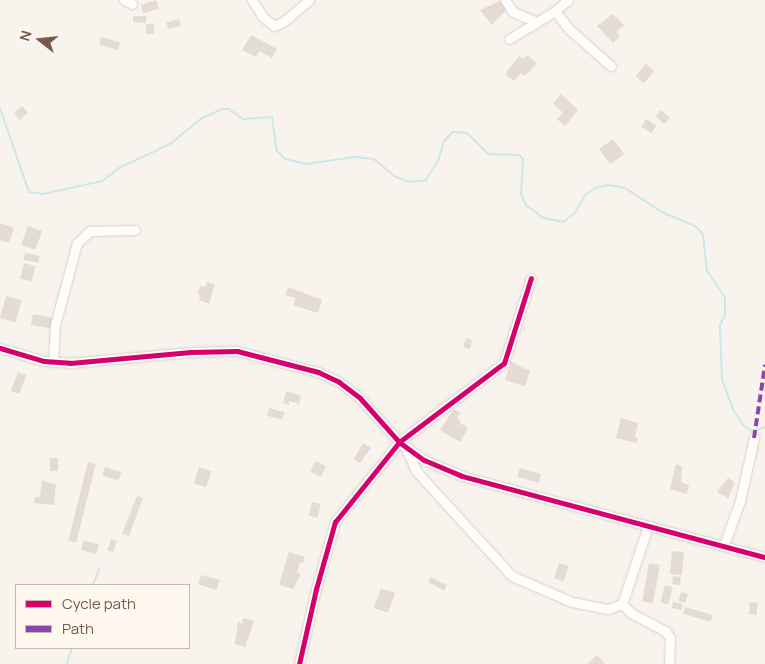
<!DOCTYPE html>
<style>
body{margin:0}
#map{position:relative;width:765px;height:664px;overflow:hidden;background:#f8f3ed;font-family:Manrope,sans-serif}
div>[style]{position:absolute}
.stream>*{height:2px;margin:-1px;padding:0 1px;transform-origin:1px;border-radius:1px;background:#cee7e9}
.building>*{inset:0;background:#e4dbd4;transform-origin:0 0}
.roads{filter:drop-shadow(0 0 1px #d7d0cb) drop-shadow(0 0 1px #d7d0cb)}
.minor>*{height:9px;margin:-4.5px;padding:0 4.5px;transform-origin:4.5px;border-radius:4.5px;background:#fefdfc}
.quiet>*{height:4px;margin-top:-2px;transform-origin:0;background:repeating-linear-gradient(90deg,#8e44ad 0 8px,transparent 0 12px)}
.cycleway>*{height:5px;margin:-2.5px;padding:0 2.5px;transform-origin:2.5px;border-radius:2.5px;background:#d6006c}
span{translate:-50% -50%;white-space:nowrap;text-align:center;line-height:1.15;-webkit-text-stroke:4.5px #fff8ef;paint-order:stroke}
.legend{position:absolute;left:15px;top:584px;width:175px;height:65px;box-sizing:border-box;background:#fff8ef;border:1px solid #c9b9ad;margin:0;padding:6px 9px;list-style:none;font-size:15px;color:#775a4b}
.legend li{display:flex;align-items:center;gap:10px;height:25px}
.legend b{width:25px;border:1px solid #c9b9ad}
.north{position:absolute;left:15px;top:15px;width:50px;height:50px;-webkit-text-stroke:4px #fff8ef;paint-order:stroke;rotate:286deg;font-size:14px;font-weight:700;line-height:20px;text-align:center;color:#775a4b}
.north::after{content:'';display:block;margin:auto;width:18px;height:22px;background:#775a4b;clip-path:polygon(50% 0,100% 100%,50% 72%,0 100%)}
</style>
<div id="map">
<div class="stream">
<i style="left:0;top:108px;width:89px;rotate:71deg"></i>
<i style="left:29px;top:192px;width:14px;rotate:8deg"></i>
<i style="left:43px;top:194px;width:60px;rotate:-12.4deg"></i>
<i style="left:102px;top:181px;width:21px;rotate:-37deg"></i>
<i style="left:119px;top:168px;width:56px;rotate:-25.2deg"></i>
<i style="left:170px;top:144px;width:41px;rotate:-39.1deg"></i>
<i style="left:202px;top:118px;width:22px;rotate:-24deg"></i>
<i style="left:222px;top:109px;width:7px"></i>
<i style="left:229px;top:109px;width:17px;rotate:36deg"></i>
<i style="left:243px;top:119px;width:29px;rotate:-4deg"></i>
<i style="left:272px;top:117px;width:34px;rotate:82deg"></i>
<i style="left:277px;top:151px;width:11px;rotate:45deg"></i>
<i style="left:285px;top:159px;width:23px;rotate:13deg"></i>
<i style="left:307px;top:164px;width:48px;rotate:-8.5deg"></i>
<i style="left:354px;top:157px;width:20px;rotate:6deg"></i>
<i style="left:374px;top:159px;width:26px;rotate:40deg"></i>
<i style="left:394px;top:176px;width:17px;rotate:21deg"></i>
<i style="left:410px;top:182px;width:16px;rotate:-7deg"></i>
<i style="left:426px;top:180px;width:22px;rotate:-58deg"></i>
<i style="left:438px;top:161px;width:21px;rotate:-73deg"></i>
<i style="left:444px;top:141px;width:13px;rotate:-45deg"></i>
<i style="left:453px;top:132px;width:14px;rotate:4deg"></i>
<i style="left:467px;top:133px;width:30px;rotate:45deg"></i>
<i style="left:488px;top:154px;width:31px;rotate:2deg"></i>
<i style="left:519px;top:155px;width:6px;rotate:45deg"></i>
<i style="left:523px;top:159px;width:35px;rotate:93deg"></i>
<i style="left:521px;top:194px;width:12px;rotate:66deg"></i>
<i style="left:526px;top:205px;width:21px;rotate:37deg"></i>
<i style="left:543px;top:218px;width:20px;rotate:11deg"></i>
<i style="left:563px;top:222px;width:15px;rotate:-37deg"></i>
<i style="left:575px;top:213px;width:21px;rotate:-61deg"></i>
<i style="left:585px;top:195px;width:12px;rotate:-35deg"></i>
<i style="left:595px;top:188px;width:14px;rotate:-12deg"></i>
<i style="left:609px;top:185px;width:16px;rotate:11deg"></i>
<i style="left:625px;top:188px;width:44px;rotate:33deg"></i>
<i style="left:662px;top:212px;width:36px;rotate:23deg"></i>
<i style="left:695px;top:226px;width:11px;rotate:45deg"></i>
<i style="left:703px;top:234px;width:37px;rotate:84deg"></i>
<i style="left:707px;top:271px;width:32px;rotate:56deg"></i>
<i style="left:725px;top:298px;width:17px;rotate:90deg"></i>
<i style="left:725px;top:315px;width:11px;rotate:117deg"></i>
<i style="left:720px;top:325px;width:55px;rotate:87.9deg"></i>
<i style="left:722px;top:380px;width:33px;rotate:69deg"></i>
<i style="left:734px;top:411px;width:17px;rotate:57deg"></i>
<i style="left:743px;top:425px;width:11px;rotate:34deg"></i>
<i style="left:752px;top:431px;width:14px;rotate:-17deg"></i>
<i style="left:93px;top:585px;width:17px;rotate:-69deg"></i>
<i style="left:67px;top:664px;width:17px;rotate:-73deg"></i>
</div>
<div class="building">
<i style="left:156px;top:0;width:9px;height:16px;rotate:72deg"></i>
<i style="clip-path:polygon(502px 0,509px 7px,492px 25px,480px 10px)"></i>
<i style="clip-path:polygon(613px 14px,624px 25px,616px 32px,620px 36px,613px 43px,597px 26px)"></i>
<i style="clip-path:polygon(133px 16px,146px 16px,146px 23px,133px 22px)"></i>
<i style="left:179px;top:19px;width:7px;height:13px;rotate:74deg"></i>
<i style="left:146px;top:24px;width:8px;height:10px"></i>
<i style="clip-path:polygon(251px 35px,277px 49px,272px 58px,259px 51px,256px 57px,242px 50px)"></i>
<i style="left:101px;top:37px;width:20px;height:8px;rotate:15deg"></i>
<i style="clip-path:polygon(527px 55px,537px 63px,525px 76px,521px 73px,514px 81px,505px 74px,519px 56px,523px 59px)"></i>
<i style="left:646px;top:64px;width:11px;height:16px;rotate:41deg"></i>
<i style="clip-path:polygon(561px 94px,578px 110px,565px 126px,557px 119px,563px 113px,553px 103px)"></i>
<i style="left:22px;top:106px;width:9px;height:11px;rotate:49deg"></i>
<i style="left:661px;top:110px;width:12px;height:8px;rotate:42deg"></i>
<i style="left:646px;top:119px;width:12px;height:9px;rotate:31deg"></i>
<i style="left:613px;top:139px;width:19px;height:17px;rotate:54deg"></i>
<i style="clip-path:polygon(0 223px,14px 228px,9px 243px,0 240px)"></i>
<i style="left:28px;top:226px;width:15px;height:20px;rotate:20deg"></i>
<i style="left:25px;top:253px;width:15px;height:7px;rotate:11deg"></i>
<i style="left:24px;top:263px;width:12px;height:16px;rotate:14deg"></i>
<i style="clip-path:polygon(207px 282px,215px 284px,209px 304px,199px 300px,200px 295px,197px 294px,200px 286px,205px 287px)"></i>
<i style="clip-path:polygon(288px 287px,322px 300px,318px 313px,293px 305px,296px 298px,285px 295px)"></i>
<i style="left:6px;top:296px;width:16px;height:23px;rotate:15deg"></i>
<i style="left:33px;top:314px;width:20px;height:11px;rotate:11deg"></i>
<i style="clip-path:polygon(466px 338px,472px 340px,470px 349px,463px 347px)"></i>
<i style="clip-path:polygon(511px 362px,530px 371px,525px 386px,505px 380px)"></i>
<i style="left:18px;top:372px;width:9px;height:20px;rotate:21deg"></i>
<i style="clip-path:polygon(286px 391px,301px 396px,299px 404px,289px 401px,289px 405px,283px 403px)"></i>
<i style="left:269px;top:408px;width:16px;height:8px;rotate:15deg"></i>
<i style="clip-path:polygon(454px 409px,460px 413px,457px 418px,461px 421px,455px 429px,461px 423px,468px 428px,460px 442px,440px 430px)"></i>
<i style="clip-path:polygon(621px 418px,638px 423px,635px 437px,638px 438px,637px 443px,616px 438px)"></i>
<i style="clip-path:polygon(363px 443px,371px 448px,360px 463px,354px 459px)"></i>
<i style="left:58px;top:458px;width:13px;height:8px;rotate:90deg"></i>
<i style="left:315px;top:461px;width:12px;height:12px;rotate:24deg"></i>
<i style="left:88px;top:462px;width:8px;height:81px;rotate:14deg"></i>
<i style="clip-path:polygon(676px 464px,682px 466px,681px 482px,689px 485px,687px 494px,670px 489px)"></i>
<i style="left:105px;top:467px;width:17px;height:9px;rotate:17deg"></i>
<i style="left:199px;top:467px;width:13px;height:17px;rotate:18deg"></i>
<i style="left:520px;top:468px;width:22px;height:9px;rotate:16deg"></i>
<i style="clip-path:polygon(728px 478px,735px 482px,728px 498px,717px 492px)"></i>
<i style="clip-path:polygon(42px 480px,56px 485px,54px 505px,34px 503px,35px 497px,40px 497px)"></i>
<i style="clip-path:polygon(137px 496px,143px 498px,129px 536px,122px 534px)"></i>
<i style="left:312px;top:502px;width:9px;height:14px;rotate:13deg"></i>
<i style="left:111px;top:539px;width:6px;height:12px;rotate:18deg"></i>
<i style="left:84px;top:540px;width:16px;height:10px;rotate:18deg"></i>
<i style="left:672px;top:551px;width:12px;height:23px;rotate:5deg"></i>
<i style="clip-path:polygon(289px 552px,305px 557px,303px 563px,300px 562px,297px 573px,301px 574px,293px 589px,279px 585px)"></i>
<i style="left:559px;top:563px;width:10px;height:16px;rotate:17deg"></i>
<i style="left:649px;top:563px;width:11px;height:39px;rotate:10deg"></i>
<i style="clip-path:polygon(201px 575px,220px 580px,216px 590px,198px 584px)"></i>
<i style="left:673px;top:576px;width:8px;height:8px;rotate:7deg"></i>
<i style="left:431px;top:577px;width:18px;height:6px;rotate:27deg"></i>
<i style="left:665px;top:585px;width:8px;height:18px;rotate:14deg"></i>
<i style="left:381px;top:588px;width:15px;height:21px;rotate:20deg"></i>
<i style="left:681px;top:592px;width:7px;height:9px;rotate:16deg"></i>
<i style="left:673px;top:602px;width:10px;height:6px;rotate:11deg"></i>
<i style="left:750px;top:602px;width:8px;height:12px;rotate:7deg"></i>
<i style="left:685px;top:607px;width:29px;height:7px;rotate:16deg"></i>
<i style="clip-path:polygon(243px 618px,254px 621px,245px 647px,235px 644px,238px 622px,242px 624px)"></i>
<i style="clip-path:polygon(597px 655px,605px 664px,587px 664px)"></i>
</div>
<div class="roads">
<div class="minor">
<i style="left:124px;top:0;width:9px;rotate:27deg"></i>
<i style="left:252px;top:0;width:20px;rotate:57deg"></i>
<i style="left:263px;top:17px;width:14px;rotate:39deg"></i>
<i style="left:274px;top:26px;width:10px;rotate:-24deg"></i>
<i style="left:283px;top:22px;width:34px;rotate:-40deg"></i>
<i style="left:505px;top:0;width:14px;rotate:56deg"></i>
<i style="left:513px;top:12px;width:26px;rotate:23deg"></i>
<i style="left:537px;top:22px;width:21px;rotate:-31deg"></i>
<i style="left:568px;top:0;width:17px;rotate:140deg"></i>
<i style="left:555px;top:11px;width:23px;rotate:52deg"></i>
<i style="left:569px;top:29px;width:56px;rotate:41.4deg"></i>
<i style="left:509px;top:39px;width:33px;rotate:-31deg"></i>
<i style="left:0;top:348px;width:46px;rotate:16.5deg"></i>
<i style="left:44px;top:361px;width:26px;rotate:4deg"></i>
<i style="left:70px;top:363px;width:121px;rotate:-5.2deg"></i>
<i style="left:190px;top:352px;width:47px;rotate:-1.2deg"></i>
<i style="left:237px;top:351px;width:84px;rotate:14.5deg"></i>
<i style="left:318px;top:372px;width:23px;rotate:25deg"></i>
<i style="left:339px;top:382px;width:26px;rotate:37deg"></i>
<i style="left:360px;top:398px;width:59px;rotate:48.4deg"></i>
<i style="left:399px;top:442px;width:31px;rotate:36deg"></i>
<i style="left:424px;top:460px;width:41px;rotate:22.8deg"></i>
<i style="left:462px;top:476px;width:314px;rotate:15deg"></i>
<i style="left:53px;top:362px;width:37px;rotate:-87deg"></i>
<i style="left:55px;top:325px;width:85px;rotate:-75deg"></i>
<i style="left:77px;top:243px;width:18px;rotate:-43deg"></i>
<i style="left:90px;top:231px;width:45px;rotate:-1.3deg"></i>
<i style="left:405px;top:446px;width:27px;rotate:66deg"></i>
<i style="left:416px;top:471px;width:142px;rotate:47.6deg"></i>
<i style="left:512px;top:576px;width:65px;rotate:23.4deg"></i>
<i style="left:572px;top:602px;width:37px;rotate:11deg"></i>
<i style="left:608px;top:609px;width:15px;rotate:-20deg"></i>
<i style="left:648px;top:526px;width:82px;rotate:108.4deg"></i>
<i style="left:622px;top:604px;width:13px;rotate:45deg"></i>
<i style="left:631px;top:613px;width:40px;rotate:28deg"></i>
<i style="left:666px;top:632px;width:7px;rotate:56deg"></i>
<i style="left:670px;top:638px;width:26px;rotate:92deg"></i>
<i style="left:724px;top:545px;width:47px;rotate:-70deg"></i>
<i style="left:740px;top:501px;width:65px;rotate:-77.5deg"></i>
<i style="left:299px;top:664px;width:77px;rotate:-77.2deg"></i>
<i style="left:316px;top:589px;width:70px;rotate:-74.2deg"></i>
<i style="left:335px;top:522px;width:102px;rotate:-51.3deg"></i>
<i style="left:399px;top:442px;width:131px;rotate:-37deg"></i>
<i style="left:504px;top:363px;width:89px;rotate:-72.4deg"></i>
</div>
</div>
<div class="quiet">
<i style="left:754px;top:438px;width:74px;rotate:-81.4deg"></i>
</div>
<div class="cycleway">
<i style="left:0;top:348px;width:46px;rotate:16.5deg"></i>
<i style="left:44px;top:361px;width:26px;rotate:4deg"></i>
<i style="left:70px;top:363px;width:121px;rotate:-5.2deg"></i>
<i style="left:190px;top:352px;width:47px;rotate:-1.2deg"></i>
<i style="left:237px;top:351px;width:84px;rotate:14.5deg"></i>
<i style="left:318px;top:372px;width:23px;rotate:25deg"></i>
<i style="left:339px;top:382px;width:26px;rotate:37deg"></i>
<i style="left:360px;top:398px;width:59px;rotate:48.4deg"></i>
<i style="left:399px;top:442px;width:31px;rotate:36deg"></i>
<i style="left:424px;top:460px;width:41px;rotate:22.8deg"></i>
<i style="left:462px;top:476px;width:314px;rotate:15deg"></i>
<i style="left:299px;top:664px;width:77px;rotate:-77.2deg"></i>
<i style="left:316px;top:589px;width:70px;rotate:-74.2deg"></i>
<i style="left:335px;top:522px;width:102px;rotate:-51.3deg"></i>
<i style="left:399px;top:442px;width:131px;rotate:-37deg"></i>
<i style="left:504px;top:363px;width:89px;rotate:-72.4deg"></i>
</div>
<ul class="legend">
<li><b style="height:6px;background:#d6006c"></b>Cycle path</li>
<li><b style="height:6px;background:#8e44ad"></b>Path</li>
</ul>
<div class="north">N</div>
</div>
